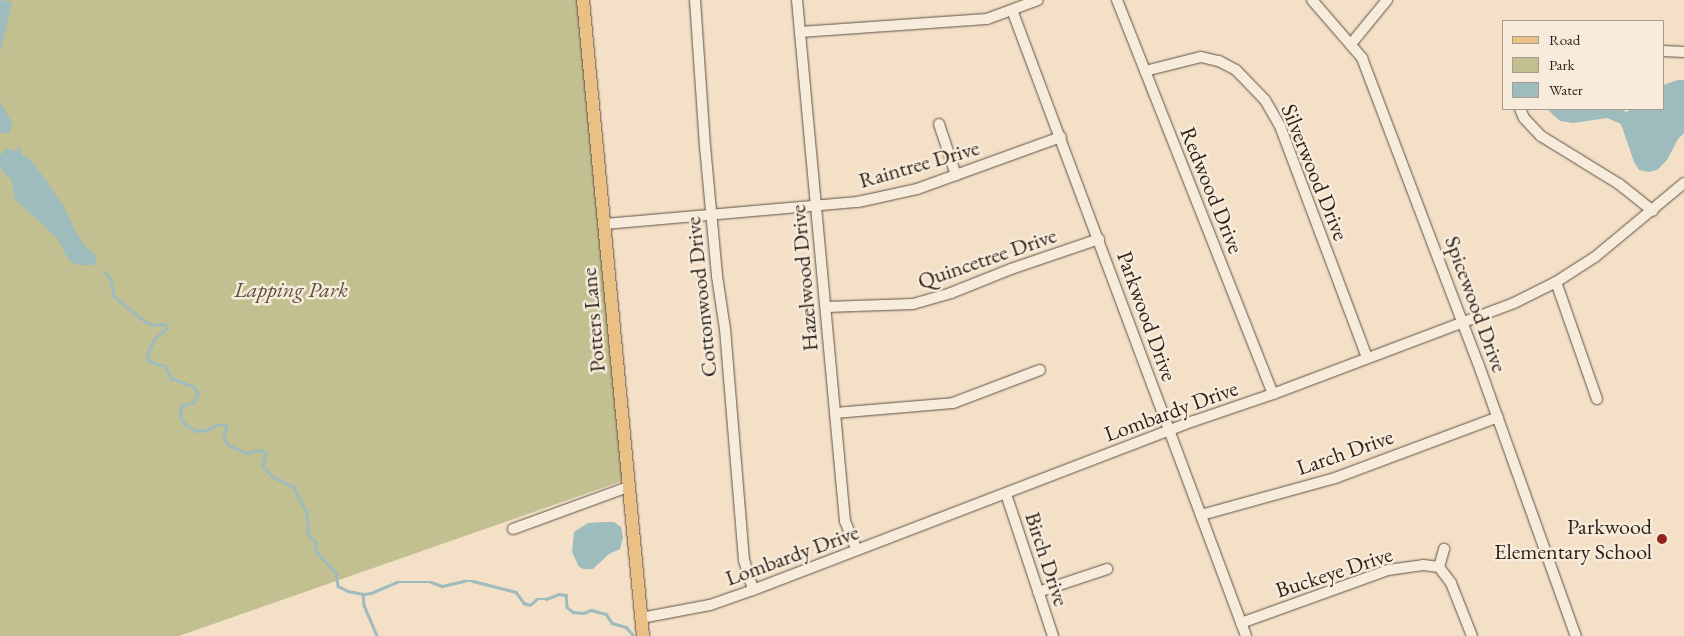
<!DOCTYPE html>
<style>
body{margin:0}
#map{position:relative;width:1684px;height:636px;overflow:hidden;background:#f3e0c7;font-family:"EB Garamond",serif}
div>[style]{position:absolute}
.green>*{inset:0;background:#c2c091}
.water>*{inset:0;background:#9ebbbd}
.stream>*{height:2.5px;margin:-1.25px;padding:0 1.25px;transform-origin:1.25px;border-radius:1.25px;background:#9ebbbd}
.roads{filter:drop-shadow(0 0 1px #605145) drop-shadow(0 0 1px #605145)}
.minor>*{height:10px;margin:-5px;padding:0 5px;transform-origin:5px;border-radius:5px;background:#f7ebdb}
.major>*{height:12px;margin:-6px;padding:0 6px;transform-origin:6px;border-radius:6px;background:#eac084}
.dots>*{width:14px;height:14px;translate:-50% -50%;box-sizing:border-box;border:2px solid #f7ebdb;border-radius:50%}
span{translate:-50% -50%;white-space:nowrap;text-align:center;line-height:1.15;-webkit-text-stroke:5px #f7ebdb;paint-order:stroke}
.street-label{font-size:22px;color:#2f211a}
.park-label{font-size:22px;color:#5b513e;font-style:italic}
.poi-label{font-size:22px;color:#2f211a}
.right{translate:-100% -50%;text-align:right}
.legend{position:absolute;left:1502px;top:20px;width:162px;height:90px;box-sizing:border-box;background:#f7ebdb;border:1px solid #a79a8e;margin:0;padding:6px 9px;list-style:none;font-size:15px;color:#2f211a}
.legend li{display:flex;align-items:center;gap:10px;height:25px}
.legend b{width:25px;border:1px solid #a79a8e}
</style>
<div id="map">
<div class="green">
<i style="clip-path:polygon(0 0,579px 0,628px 479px,179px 636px,0 636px)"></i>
</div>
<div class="water">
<i style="clip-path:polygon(0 0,12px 2px,0 54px)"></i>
<i style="clip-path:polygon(1678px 80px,1684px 80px,1684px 133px,1678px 139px,1667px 160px,1657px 170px,1649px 172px,1639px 170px,1634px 162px,1621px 124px,1607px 118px,1573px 123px,1560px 121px,1547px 109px,1621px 109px,1626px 112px,1632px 109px,1663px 109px,1663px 85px)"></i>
<i style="clip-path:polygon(0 101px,13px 125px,9px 133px,0 133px)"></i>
<i style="clip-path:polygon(11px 149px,30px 159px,45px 179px,65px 209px,76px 232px,86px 247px,96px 256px,96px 262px,93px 265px,77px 265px,69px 261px,57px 238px,15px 199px,11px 179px,4px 173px,0 166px,0 155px,5px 150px)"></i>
<i style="clip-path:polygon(605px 522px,614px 522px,621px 527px,623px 538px,620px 549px,609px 554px,593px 569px,584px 569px,579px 567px,572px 552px,574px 532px,588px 523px)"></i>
</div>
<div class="stream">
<i style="left:18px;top:148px;width:8px;rotate:67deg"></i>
<i style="left:105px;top:272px;width:10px;rotate:53deg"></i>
<i style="left:111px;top:280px;width:16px;rotate:79deg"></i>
<i style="left:114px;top:296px;width:12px;rotate:42deg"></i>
<i style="left:123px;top:304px;width:28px;rotate:38deg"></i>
<i style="left:145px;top:321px;width:9px;rotate:27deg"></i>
<i style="left:153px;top:325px;width:12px;rotate:-5deg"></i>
<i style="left:165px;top:324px;width:4px;rotate:63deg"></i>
<i style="left:167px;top:328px;width:16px;rotate:137deg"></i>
<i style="left:155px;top:339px;width:17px;rotate:115deg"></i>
<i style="left:148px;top:354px;width:7px;rotate:90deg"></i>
<i style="left:148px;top:361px;width:18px;rotate:16deg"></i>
<i style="left:165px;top:366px;width:13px;rotate:63deg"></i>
<i style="left:171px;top:378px;width:25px;rotate:21deg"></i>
<i style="left:194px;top:387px;width:7px;rotate:56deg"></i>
<i style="left:198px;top:393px;width:11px;rotate:112deg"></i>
<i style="left:194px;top:403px;width:12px;rotate:166deg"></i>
<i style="left:182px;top:406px;width:9px;rotate:103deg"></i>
<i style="left:180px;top:415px;width:10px;rotate:61deg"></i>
<i style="left:185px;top:424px;width:13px;rotate:32deg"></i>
<i style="left:196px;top:431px;width:11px;rotate:-5deg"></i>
<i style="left:207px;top:430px;width:11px;rotate:-27deg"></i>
<i style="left:217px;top:425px;width:10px"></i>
<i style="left:227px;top:425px;width:13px;rotate:103deg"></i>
<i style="left:224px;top:438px;width:8px;rotate:60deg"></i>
<i style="left:228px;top:445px;width:21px;rotate:23deg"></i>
<i style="left:247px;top:453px;width:14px;rotate:-12deg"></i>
<i style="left:261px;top:450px;width:6px;rotate:31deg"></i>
<i style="left:266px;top:453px;width:13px;rotate:103deg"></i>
<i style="left:263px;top:466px;width:15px;rotate:48deg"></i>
<i style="left:273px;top:477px;width:23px;rotate:25deg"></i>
<i style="left:294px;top:487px;width:28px;rotate:63deg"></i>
<i style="left:307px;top:512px;width:22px;rotate:87deg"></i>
<i style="left:308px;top:534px;width:11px;rotate:45deg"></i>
<i style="left:316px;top:542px;width:9px;rotate:90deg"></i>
<i style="left:316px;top:551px;width:30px;rotate:48deg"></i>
<i style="left:336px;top:573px;width:13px;rotate:81deg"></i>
<i style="left:338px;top:586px;width:11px;rotate:27deg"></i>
<i style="left:348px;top:591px;width:15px;rotate:11deg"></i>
<i style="left:363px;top:594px;width:8px;rotate:-7deg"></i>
<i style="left:371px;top:593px;width:28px;rotate:-23deg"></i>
<i style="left:397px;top:582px;width:34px"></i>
<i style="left:431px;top:582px;width:12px;rotate:20deg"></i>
<i style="left:442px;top:586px;width:23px;rotate:-13deg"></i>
<i style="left:464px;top:581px;width:9px"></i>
<i style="left:473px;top:581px;width:44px;rotate:14.3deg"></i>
<i style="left:516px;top:592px;width:14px;rotate:54deg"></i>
<i style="left:524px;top:603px;width:6px;rotate:18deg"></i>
<i style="left:530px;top:605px;width:9px;rotate:-41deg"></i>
<i style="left:537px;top:599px;width:9px"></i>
<i style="left:546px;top:599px;width:14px;rotate:-21deg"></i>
<i style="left:559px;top:594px;width:7px;rotate:8deg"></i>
<i style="left:566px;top:595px;width:12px;rotate:85deg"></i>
<i style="left:567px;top:607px;width:8px;rotate:40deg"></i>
<i style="left:573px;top:612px;width:10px;rotate:6deg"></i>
<i style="left:583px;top:613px;width:9px;rotate:-21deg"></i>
<i style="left:591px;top:610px;width:16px;rotate:15deg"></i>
<i style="left:606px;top:614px;width:11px;rotate:56deg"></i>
<i style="left:612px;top:623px;width:15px;rotate:16deg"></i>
<i style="left:626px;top:627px;width:12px;rotate:48deg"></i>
<i style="left:363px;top:594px;width:11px;rotate:85deg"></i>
<i style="left:364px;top:605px;width:34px;rotate:67deg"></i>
</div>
<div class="roads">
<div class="minor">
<i style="left:695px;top:0;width:146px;rotate:86.1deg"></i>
<i style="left:705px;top:146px;width:131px;rotate:84.7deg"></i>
<i style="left:717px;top:276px;width:54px;rotate:81.4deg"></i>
<i style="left:725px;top:329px;width:232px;rotate:85.3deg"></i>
<i style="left:744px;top:560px;width:31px;rotate:73deg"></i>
<i style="left:797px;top:0;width:523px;rotate:84.74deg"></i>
<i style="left:845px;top:521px;width:31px;rotate:68deg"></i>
<i style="left:1117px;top:0;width:424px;rotate:68.4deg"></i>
<i style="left:1312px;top:0;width:77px;rotate:49.2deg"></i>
<i style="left:1362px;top:58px;width:326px;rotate:69.2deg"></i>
<i style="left:1478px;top:363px;width:290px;rotate:70.3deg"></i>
<i style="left:1012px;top:10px;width:668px;rotate:69.5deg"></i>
<i style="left:800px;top:32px;width:187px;rotate:-4deg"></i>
<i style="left:987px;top:19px;width:54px;rotate:-20.4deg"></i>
<i style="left:1351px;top:44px;width:57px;rotate:-50.7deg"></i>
<i style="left:1663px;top:51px;width:21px;rotate:3deg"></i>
<i style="left:1145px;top:71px;width:58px;rotate:-14deg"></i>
<i style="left:1201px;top:57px;width:18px;rotate:13deg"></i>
<i style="left:1219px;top:61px;width:19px;rotate:28deg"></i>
<i style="left:1236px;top:70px;width:42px;rotate:46deg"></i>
<i style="left:1265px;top:100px;width:30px;rotate:60deg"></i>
<i style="left:1280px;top:126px;width:248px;rotate:69.4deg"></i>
<i style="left:1520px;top:109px;width:10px;rotate:66deg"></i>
<i style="left:1524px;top:118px;width:25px;rotate:47deg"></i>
<i style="left:1541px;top:136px;width:92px;rotate:31.6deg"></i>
<i style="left:1619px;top:184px;width:43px;rotate:38.5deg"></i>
<i style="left:939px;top:124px;width:54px;rotate:71.6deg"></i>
<i style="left:605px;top:224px;width:254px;rotate:-5deg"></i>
<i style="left:858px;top:202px;width:60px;rotate:-12.4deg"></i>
<i style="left:917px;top:189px;width:153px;rotate:-19.9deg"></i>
<i style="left:1556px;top:282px;width:124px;rotate:70.7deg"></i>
<i style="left:826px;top:307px;width:87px;rotate:-2deg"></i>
<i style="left:913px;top:304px;width:40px;rotate:-16deg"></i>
<i style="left:951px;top:293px;width:65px;rotate:-21.8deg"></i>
<i style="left:1011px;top:269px;width:93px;rotate:-18.8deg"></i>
<i style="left:835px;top:413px;width:118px;rotate:-4.8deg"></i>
<i style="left:953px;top:403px;width:93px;rotate:-20.8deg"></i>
<i style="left:1006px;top:494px;width:150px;rotate:71.7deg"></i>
<i style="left:1201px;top:515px;width:139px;rotate:-15.4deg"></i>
<i style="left:1335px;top:478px;width:174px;rotate:-20.5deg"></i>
<i style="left:513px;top:529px;width:122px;rotate:-20.1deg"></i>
<i style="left:1439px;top:567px;width:19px;rotate:-74deg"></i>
<i style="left:1038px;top:592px;width:73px;rotate:-18.4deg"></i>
<i style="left:641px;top:618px;width:70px;rotate:-10.7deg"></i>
<i style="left:710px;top:605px;width:46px;rotate:-19.2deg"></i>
<i style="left:753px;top:590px;width:472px;rotate:-21deg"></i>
<i style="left:1194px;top:421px;width:83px;rotate:-18.9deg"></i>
<i style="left:1273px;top:394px;width:258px;rotate:-20.7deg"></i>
<i style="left:1514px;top:303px;width:47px;rotate:-26.6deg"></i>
<i style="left:1556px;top:282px;width:46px;rotate:-32.7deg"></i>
<i style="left:1595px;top:257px;width:116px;rotate:-39.7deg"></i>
<i style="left:1241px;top:623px;width:156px;rotate:-19.8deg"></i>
<i style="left:1388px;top:570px;width:35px;rotate:-8deg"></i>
<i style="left:1423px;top:565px;width:16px;rotate:7deg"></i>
<i style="left:1439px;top:567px;width:20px;rotate:53deg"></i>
<i style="left:1451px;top:583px;width:57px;rotate:68.4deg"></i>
</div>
<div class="major">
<i style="left:583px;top:0;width:639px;rotate:84.61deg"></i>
</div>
</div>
<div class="dots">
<i style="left:1662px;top:539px;background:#8f2418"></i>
</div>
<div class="street-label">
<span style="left:919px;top:164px;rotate:-16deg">Raintree Drive</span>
<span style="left:1315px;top:172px;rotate:68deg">Silverwood Drive</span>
<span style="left:1212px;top:190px;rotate:68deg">Redwood Drive</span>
<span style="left:987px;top:258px;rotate:-19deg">Quincetree Drive</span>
<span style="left:804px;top:278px;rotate:-95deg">Hazelwood Drive</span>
<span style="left:701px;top:297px;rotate:-96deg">Cottonwood Drive</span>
<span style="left:1476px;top:304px;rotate:70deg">Spicewood Drive</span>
<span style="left:1147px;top:316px;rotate:70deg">Parkwood Drive</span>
<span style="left:593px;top:320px;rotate:-95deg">Potters Lane</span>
<span style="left:1171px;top:411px;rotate:-20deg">Lombardy Drive</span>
<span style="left:1345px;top:452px;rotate:-19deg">Larch Drive</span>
<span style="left:792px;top:555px;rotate:-20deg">Lombardy Drive</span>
<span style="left:1047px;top:559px;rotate:72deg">Birch Drive</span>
<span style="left:1334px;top:572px;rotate:-18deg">Buckeye Drive</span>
</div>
<div class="park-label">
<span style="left:291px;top:290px">Lapping Park</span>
</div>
<div class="poi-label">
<span class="right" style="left:1652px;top:539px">Parkwood<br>Elementary School</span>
</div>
<ul class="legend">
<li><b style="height:6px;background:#eac084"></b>Road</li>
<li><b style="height:14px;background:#c2c091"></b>Park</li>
<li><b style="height:14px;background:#9ebbbd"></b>Water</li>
</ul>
</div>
